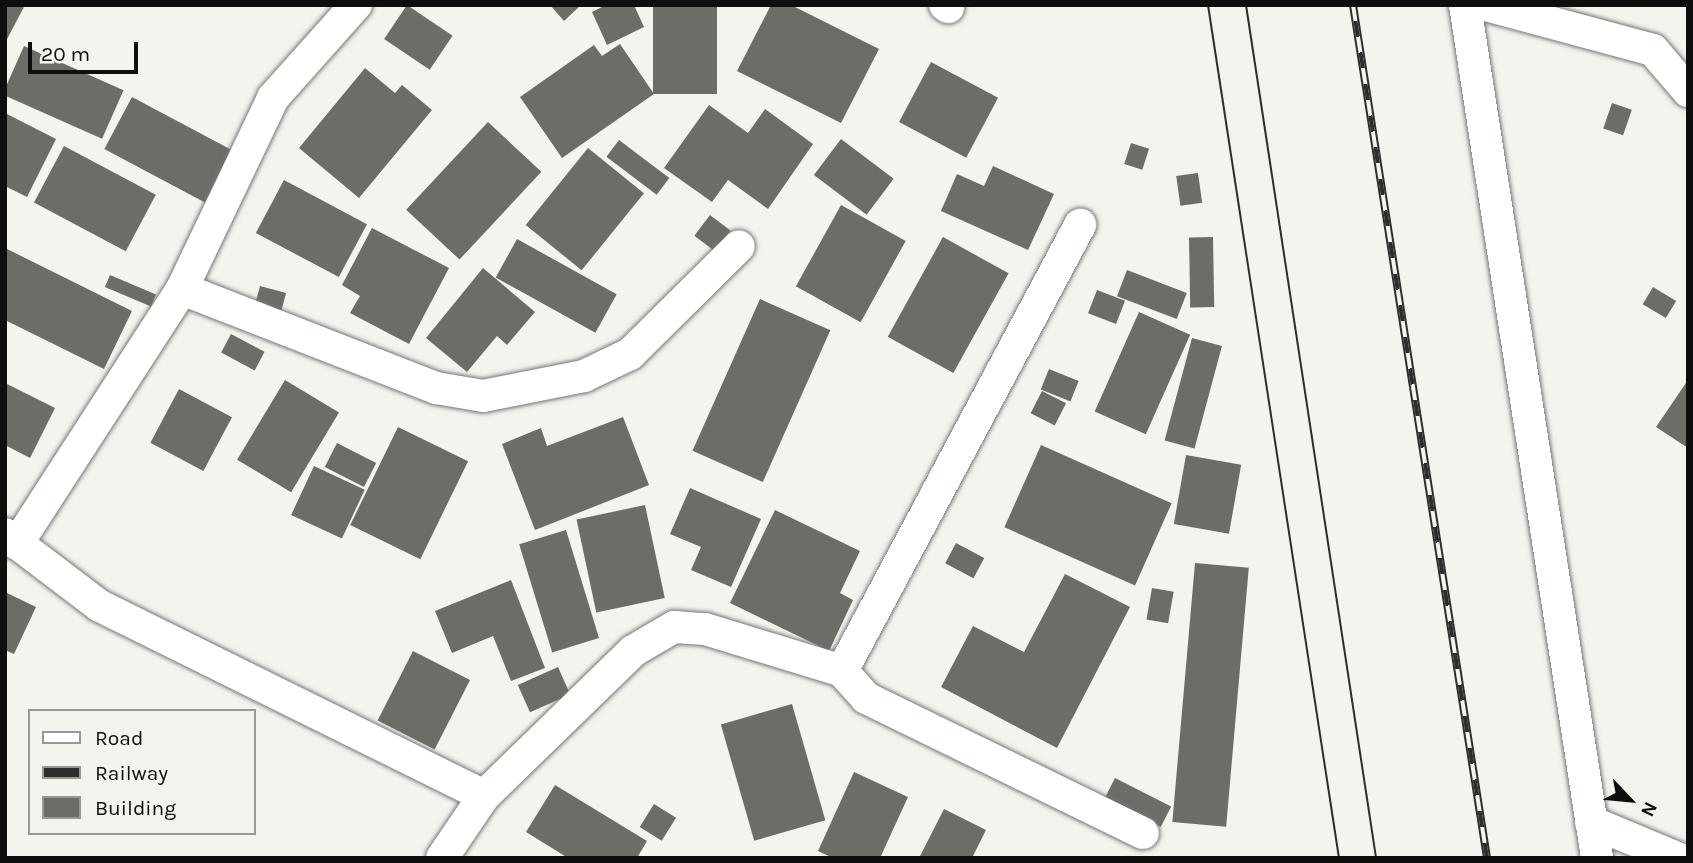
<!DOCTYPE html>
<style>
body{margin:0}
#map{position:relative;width:1693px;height:863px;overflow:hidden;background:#f4f4ee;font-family:Karla,sans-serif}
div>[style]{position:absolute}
.building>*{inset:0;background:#6d6d67;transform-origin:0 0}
.roads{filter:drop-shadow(0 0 2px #777671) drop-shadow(0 0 2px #777671)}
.minor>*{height:32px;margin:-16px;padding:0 16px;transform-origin:16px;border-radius:16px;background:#fff}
.tram>*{height:2px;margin:-1px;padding:0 1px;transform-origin:1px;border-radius:1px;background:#2d2d2b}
.rail>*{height:8px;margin-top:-4px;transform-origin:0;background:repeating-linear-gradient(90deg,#f4f4ee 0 16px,#2d2d2b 0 32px);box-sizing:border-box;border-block:2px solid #2d2d2b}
span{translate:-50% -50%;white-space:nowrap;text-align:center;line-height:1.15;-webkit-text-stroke:5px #f4f4ee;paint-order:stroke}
.frame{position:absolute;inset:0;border:7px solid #0e0e0c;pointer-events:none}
.legend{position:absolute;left:28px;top:709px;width:228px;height:126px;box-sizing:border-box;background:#f4f4ee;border:2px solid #989894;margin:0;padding:9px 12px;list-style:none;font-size:21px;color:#0e0e0c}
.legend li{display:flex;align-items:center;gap:14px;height:35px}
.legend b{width:35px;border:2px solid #989894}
.north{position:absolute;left:1595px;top:765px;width:70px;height:70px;-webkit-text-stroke:5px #f4f4ee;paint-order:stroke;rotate:116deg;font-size:19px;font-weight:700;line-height:28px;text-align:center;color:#0e0e0c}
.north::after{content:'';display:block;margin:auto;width:24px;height:32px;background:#0e0e0c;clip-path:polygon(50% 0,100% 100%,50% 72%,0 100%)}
.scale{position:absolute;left:28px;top:42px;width:110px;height:32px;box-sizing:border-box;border:4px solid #0e0e0c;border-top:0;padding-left:9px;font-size:21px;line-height:24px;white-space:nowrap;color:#0e0e0c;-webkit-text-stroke:5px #f4f4ee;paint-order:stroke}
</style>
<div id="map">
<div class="building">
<i style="clip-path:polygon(5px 5px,25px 5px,5px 43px)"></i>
<i style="left:407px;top:5px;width:55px;height:41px;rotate:34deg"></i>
<i style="clip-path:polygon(550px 5px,581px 5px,564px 21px)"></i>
<i style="clip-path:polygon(606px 5px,634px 5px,644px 27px,607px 45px,592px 12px)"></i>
<i style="left:653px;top:5px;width:64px;height:89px"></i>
<i style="clip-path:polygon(771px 5px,791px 5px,879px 49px,841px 123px,737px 71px)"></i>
<i style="clip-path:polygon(620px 44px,654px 94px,562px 158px,520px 97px,594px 45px,602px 56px)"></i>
<i style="left:24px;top:46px;width:109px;height:53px;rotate:24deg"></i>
<i style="left:931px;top:62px;width:76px;height:68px;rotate:28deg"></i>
<i style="clip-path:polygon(365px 68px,395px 93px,402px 85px,432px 110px,359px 198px,299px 148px)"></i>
<i style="left:132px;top:97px;width:114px;height:59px;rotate:28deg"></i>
<i style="left:1612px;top:103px;width:21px;height:27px;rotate:19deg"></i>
<i style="clip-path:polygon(709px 105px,748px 133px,765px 109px,813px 144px,768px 209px,728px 180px,712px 202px,664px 168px)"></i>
<i style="clip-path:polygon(7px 114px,56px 139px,27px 197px,5px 186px)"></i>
<i style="left:488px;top:122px;width:73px;height:120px;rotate:43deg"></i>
<i style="left:841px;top:139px;width:66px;height:45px;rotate:37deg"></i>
<i style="left:619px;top:140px;width:63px;height:21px;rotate:37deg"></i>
<i style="left:1131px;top:143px;width:19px;height:22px;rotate:18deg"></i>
<i style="left:64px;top:146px;width:104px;height:64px;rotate:28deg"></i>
<i style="left:588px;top:148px;width:72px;height:99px;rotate:39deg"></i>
<i style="clip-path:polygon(993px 166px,1054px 194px,1028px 250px,941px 211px,957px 174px,984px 186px)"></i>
<i style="left:1198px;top:173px;width:30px;height:22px;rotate:82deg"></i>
<i style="left:284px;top:180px;width:94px;height:60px;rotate:28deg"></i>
<i style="left:841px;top:205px;width:74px;height:93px;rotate:29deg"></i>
<i style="left:710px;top:215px;width:26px;height:26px;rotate:37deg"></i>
<i style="clip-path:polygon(372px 228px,449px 268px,409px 344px,350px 313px,360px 296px,342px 285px)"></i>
<i style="left:943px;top:237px;width:75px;height:114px;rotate:29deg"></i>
<i style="left:1213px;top:237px;width:70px;height:24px;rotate:89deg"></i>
<i style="left:517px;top:239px;width:114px;height:44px;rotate:29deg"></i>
<i style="clip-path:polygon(5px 248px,132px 311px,104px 369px,5px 320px)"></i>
<i style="clip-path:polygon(483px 268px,535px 312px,507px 345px,497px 336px,467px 372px,426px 338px)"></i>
<i style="left:1127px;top:270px;width:64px;height:28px;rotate:21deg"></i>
<i style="left:110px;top:275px;width:50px;height:13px;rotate:23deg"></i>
<i style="left:260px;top:286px;width:27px;height:22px;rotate:15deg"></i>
<i style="left:1653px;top:287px;width:27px;height:20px;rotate:31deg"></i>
<i style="left:1097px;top:290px;width:30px;height:25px;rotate:21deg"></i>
<i style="left:760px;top:299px;width:77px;height:166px;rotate:24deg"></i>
<i style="left:1139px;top:312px;width:56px;height:109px;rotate:24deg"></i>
<i style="left:231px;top:334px;width:38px;height:21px;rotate:28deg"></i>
<i style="left:1192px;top:338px;width:31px;height:106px;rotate:15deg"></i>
<i style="left:1049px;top:369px;width:32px;height:22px;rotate:22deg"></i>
<i style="left:285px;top:380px;width:63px;height:93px;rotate:31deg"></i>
<i style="clip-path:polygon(1688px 380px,1688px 448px,1656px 427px)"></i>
<i style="clip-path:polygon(5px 383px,55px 408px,30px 458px,5px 445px)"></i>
<i style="left:179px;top:389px;width:60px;height:61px;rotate:28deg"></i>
<i style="left:1042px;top:391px;width:27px;height:25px;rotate:27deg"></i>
<i style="clip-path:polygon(623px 417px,649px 485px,535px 530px,502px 444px,541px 428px,547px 446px)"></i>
<i style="left:398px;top:427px;width:78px;height:109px;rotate:26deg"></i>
<i style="left:337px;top:443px;width:44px;height:27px;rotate:27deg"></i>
<i style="left:1041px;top:445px;width:143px;height:90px;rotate:24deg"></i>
<i style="left:1186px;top:455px;width:56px;height:70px;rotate:10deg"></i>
<i style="left:314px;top:466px;width:56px;height:54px;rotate:25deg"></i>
<i style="clip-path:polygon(690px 488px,761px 519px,731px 587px,691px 570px,701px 547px,670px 534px)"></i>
<i style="left:645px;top:505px;width:95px;height:70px;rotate:78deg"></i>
<i style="clip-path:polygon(775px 510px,860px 551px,840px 593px,853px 600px,829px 651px,730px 603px)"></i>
<i style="left:566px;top:530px;width:113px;height:49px;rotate:73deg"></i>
<i style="left:956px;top:543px;width:32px;height:23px;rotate:28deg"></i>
<i style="left:1195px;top:563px;width:54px;height:260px;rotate:5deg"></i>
<i style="clip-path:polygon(1065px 574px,1130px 607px,1057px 748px,941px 687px,973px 626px,1024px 652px)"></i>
<i style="clip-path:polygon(511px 580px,545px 668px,511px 681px,493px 636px,452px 653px,435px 611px)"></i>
<i style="left:1152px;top:588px;width:22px;height:32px;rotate:10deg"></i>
<i style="clip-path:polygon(5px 592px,36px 607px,14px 654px,5px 650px)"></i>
<i style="left:413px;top:651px;width:64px;height:78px;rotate:27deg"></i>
<i style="left:558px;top:667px;width:30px;height:44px;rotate:66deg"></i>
<i style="left:792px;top:704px;width:121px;height:74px;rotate:74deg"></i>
<i style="clip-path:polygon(854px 772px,908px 797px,880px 858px,833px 858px,818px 851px)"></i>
<i style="left:1115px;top:778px;width:63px;height:23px;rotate:27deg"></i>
<i style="clip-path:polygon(555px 785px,647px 841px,637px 858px,568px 858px,526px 832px)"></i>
<i style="left:654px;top:804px;width:26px;height:27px;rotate:32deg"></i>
<i style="clip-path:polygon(944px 809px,986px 830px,972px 858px,919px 858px)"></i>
</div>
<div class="roads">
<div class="minor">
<i style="left:945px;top:5px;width:4px;rotate:34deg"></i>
<i style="left:1465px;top:5px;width:863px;rotate:81.2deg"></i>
<i style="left:1486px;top:5px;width:173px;rotate:15.1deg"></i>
<i style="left:1653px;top:50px;width:54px;rotate:49.5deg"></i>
<i style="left:182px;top:289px;width:273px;rotate:21.3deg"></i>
<i style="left:436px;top:388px;width:48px;rotate:9.7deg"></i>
<i style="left:483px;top:396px;width:103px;rotate:-11.2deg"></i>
<i style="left:584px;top:376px;width:51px;rotate:-25.6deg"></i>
<i style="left:630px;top:354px;width:153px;rotate:-44.7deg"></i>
<i style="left:5px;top:534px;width:119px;rotate:37.2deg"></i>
<i style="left:100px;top:606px;width:428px;rotate:26.3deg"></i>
<i style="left:17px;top:544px;width:304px;rotate:-57.1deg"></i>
<i style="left:182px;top:289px;width:212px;rotate:-64.5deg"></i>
<i style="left:273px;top:98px;width:125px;rotate:-48.3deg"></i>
<i style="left:842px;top:671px;width:506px;rotate:-61.91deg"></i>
<i style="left:1591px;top:822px;width:93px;rotate:22.7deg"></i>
<i style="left:442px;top:858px;width:75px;rotate:-55.9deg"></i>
<i style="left:484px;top:796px;width:208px;rotate:-44.2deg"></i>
<i style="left:633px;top:651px;width:48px;rotate:-30.3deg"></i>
<i style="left:674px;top:627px;width:31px;rotate:4deg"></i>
<i style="left:705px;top:629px;width:143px;rotate:17deg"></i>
<i style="left:842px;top:671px;width:36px;rotate:48deg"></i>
<i style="left:866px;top:698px;width:308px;rotate:26deg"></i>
</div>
</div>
<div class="tram">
<i style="left:1208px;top:5px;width:863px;rotate:81.27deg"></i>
<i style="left:1246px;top:5px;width:863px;rotate:81.33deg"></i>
</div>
<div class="rail">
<i style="left:1353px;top:5px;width:863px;rotate:81.07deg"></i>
</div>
<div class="frame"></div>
<ul class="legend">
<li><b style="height:9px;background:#fff"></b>Road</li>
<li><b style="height:9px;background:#2d2d2b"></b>Railway</li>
<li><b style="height:19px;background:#6d6d67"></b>Building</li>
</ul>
<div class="north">N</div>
<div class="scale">20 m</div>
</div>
